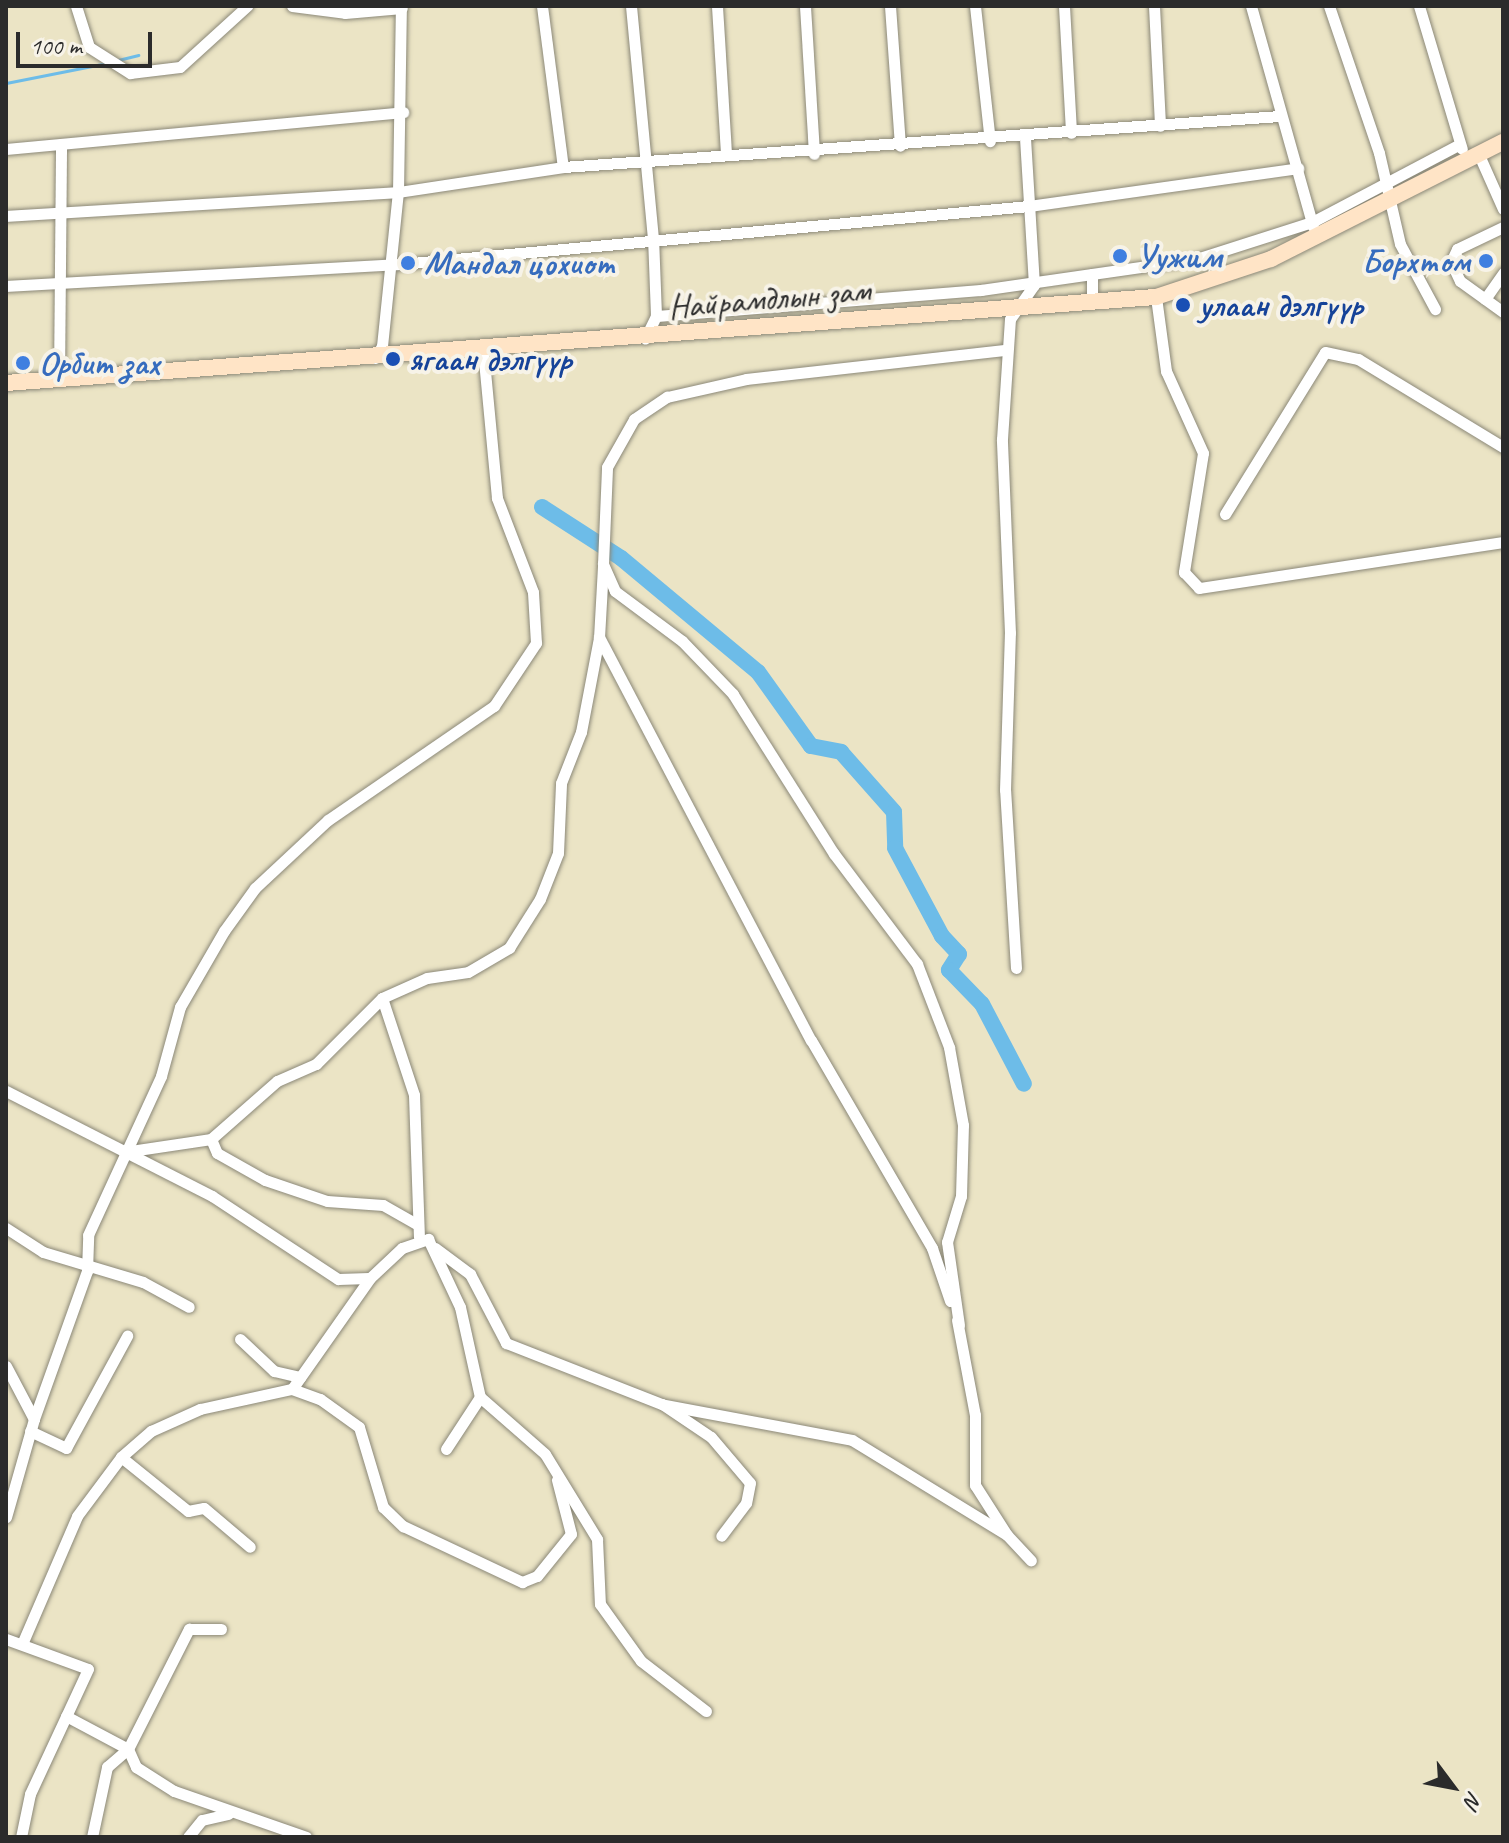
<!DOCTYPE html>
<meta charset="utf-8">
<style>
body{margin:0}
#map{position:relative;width:1509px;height:1843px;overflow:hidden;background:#ebe4c5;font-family:Caveat,sans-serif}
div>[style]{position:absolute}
.stream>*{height:3px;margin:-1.5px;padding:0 1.5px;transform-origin:1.5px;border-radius:1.5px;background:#6dbce8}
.river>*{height:16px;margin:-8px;padding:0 8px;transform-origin:8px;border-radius:8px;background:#6dbce8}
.roads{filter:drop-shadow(0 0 2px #8b8878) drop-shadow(0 0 2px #8b8878)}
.minor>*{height:11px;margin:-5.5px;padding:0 5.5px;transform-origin:5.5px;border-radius:5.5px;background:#fff}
.secondary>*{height:16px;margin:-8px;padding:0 8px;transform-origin:8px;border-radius:8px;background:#ffe4c6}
.dots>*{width:22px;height:22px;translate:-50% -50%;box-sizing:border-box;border:4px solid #f7f3e8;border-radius:50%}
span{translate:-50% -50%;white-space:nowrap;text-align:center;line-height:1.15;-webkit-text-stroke:8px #f7f3e8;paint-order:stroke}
.shop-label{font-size:34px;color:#366cbe;font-weight:700}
.left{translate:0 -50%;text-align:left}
.right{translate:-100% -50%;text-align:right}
.street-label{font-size:34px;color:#2b2b2b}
.transit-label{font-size:34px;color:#164399;font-weight:700}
.frame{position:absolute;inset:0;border:8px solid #2b2b2b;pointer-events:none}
.north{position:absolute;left:1413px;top:1747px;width:80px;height:80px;-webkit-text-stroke:6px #f7f3e8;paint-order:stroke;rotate:122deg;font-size:22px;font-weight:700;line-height:32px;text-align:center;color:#2b2b2b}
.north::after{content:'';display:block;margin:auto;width:28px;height:36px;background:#2b2b2b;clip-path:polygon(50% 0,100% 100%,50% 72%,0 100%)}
.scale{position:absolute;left:16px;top:32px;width:136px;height:36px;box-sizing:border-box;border:4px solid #2b2b2b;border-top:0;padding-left:10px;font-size:24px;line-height:28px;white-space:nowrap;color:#2b2b2b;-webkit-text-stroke:6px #f7f3e8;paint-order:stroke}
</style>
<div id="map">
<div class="stream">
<i style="left:118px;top:60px;width:21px;rotate:-14deg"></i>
<i style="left:6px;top:83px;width:103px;rotate:-11.2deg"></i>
</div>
<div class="river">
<i style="left:542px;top:507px;width:94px;rotate:32.8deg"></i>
<i style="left:621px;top:558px;width:178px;rotate:39.8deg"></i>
<i style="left:758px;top:672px;width:91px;rotate:54.4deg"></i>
<i style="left:811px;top:746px;width:31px;rotate:11deg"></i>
<i style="left:841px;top:752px;width:80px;rotate:48.5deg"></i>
<i style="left:894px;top:812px;width:36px;rotate:88deg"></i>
<i style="left:895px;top:848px;width:100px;rotate:61.9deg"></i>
<i style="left:942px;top:936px;width:25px;rotate:47deg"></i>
<i style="left:959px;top:954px;width:19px;rotate:122deg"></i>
<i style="left:949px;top:970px;width:47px;rotate:45.9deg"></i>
<i style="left:982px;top:1004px;width:90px;rotate:62.3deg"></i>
</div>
<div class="roads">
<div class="minor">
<i style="left:76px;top:6px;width:43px;rotate:72.4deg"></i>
<i style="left:89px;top:47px;width:49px;rotate:32.4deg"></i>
<i style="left:130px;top:73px;width:50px;rotate:-6.8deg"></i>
<i style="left:180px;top:67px;width:91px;rotate:-42.3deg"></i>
<i style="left:292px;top:6px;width:53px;rotate:7.5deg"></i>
<i style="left:345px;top:13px;width:57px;rotate:-5deg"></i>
<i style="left:542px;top:6px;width:162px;rotate:82.6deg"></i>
<i style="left:631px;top:6px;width:232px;rotate:84.6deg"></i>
<i style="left:653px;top:237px;width:79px;rotate:87.8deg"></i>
<i style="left:656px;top:316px;width:25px;rotate:116deg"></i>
<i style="left:717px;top:6px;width:149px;rotate:86.5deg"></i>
<i style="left:805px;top:6px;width:148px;rotate:86.5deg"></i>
<i style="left:890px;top:6px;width:140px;rotate:85.9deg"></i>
<i style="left:975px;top:6px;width:136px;rotate:83.7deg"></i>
<i style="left:1064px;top:6px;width:127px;rotate:86.8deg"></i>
<i style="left:1154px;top:6px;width:120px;rotate:87.1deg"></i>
<i style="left:1251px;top:6px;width:229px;rotate:74.3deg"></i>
<i style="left:1329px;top:6px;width:155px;rotate:71.2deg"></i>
<i style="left:1379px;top:153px;width:93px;rotate:77deg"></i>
<i style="left:1400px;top:244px;width:74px;rotate:61.7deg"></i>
<i style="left:1419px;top:6px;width:149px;rotate:73.3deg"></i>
<i style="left:6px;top:149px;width:399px;rotate:-5.3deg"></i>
<i style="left:1479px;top:155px;width:59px;rotate:66deg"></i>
<i style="left:6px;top:216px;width:393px;rotate:-3.5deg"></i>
<i style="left:398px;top:192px;width:167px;rotate:-8.6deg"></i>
<i style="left:563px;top:167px;width:718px;rotate:-4.07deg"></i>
<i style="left:1503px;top:227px;width:51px;rotate:154.4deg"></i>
<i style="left:1457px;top:249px;width:14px;rotate:115deg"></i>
<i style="left:1451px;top:262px;width:21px;rotate:65deg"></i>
<i style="left:1460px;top:281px;width:53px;rotate:35.8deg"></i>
<i style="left:6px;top:286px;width:407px;rotate:-3.2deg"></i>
<i style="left:412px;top:263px;width:620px;rotate:-5.28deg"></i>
<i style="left:1029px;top:206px;width:272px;rotate:-8deg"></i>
<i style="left:1156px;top:297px;width:75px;rotate:82.3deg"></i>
<i style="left:1166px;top:371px;width:90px;rotate:65.7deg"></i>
<i style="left:1203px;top:453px;width:121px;rotate:99.1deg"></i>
<i style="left:1184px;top:572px;width:22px;rotate:47deg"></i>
<i style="left:1199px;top:588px;width:307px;rotate:-8.6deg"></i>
<i style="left:1485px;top:299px;width:32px;rotate:-55deg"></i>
<i style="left:1092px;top:303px;width:29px;rotate:-90deg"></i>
<i style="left:656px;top:316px;width:326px;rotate:-4.6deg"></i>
<i style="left:981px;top:290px;width:217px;rotate:-8.2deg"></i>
<i style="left:1196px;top:259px;width:122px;rotate:-17.7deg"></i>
<i style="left:1312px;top:222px;width:167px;rotate:-27.8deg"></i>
<i style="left:375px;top:358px;width:14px;rotate:-60deg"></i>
<i style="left:382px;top:346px;width:155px;rotate:-84.1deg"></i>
<i style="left:398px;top:192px;width:186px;rotate:-89.1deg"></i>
<i style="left:59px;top:380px;width:236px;rotate:-89.5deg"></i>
<i style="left:1225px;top:514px;width:190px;rotate:-58.3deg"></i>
<i style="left:1325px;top:352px;width:34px;rotate:12deg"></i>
<i style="left:1358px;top:359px;width:170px;rotate:31.3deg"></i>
<i style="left:599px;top:637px;width:455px;rotate:62.3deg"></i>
<i style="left:811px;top:1040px;width:241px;rotate:59.8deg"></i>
<i style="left:932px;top:1248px;width:56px;rotate:71.2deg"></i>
<i style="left:1016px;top:968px;width:178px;rotate:-93.5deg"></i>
<i style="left:1005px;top:790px;width:157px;rotate:-88.2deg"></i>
<i style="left:1010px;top:633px;width:194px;rotate:-92.4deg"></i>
<i style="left:1002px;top:439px;width:120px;rotate:-86.2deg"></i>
<i style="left:1010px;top:319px;width:42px;rotate:-54.8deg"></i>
<i style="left:1034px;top:285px;width:147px;rotate:-93.5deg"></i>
<i style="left:382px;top:998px;width:102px;rotate:71.7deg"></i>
<i style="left:414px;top:1095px;width:142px;rotate:88deg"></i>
<i style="left:6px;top:1091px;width:231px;rotate:27deg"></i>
<i style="left:212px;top:1196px;width:151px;rotate:33.4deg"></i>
<i style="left:338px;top:1279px;width:31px;rotate:-2deg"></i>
<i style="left:211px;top:1139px;width:15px;rotate:67deg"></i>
<i style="left:217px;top:1153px;width:55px;rotate:29.4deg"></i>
<i style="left:265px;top:1180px;width:65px;rotate:18.7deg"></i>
<i style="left:327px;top:1201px;width:56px;rotate:4.1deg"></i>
<i style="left:383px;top:1205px;width:40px;rotate:29.7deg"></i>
<i style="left:124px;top:1152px;width:88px;rotate:-8.5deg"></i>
<i style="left:211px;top:1139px;width:88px;rotate:-41.3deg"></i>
<i style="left:277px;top:1081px;width:43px;rotate:-23.6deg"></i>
<i style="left:316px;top:1064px;width:93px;rotate:-45deg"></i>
<i style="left:382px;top:998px;width:49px;rotate:-24deg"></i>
<i style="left:427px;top:978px;width:41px;rotate:-8.3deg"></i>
<i style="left:468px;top:972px;width:48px;rotate:-30.3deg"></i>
<i style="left:509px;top:948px;width:58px;rotate:-57.7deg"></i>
<i style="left:540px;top:899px;width:49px;rotate:-68.6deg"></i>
<i style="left:558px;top:853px;width:70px;rotate:-87.5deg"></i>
<i style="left:561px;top:783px;width:55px;rotate:-68.6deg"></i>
<i style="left:581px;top:732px;width:96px;rotate:-79.2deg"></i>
<i style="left:599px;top:638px;width:72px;rotate:-86.8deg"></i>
<i style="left:6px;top:1228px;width:44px;rotate:33deg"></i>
<i style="left:43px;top:1252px;width:104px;rotate:16.7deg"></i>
<i style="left:143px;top:1282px;width:52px;rotate:28.5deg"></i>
<i style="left:435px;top:1248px;width:44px;rotate:36.6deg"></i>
<i style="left:470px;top:1274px;width:78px;rotate:62.4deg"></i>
<i style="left:506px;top:1343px;width:168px;rotate:21.4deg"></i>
<i style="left:662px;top:1404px;width:59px;rotate:34deg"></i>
<i style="left:711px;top:1437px;width:60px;rotate:49.7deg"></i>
<i style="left:750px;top:1483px;width:20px;rotate:101deg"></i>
<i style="left:746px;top:1503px;width:41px;rotate:127.1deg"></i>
<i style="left:957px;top:1320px;width:97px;rotate:79.3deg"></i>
<i style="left:975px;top:1415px;width:70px;rotate:90deg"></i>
<i style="left:975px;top:1485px;width:59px;rotate:57.4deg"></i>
<i style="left:959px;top:1325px;width:84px;rotate:-98.2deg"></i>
<i style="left:947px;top:1242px;width:48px;rotate:-73.1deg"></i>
<i style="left:961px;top:1196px;width:71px;rotate:-88.4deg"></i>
<i style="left:963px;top:1125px;width:79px;rotate:-100.2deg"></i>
<i style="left:949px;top:1047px;width:89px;rotate:-111.1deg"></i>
<i style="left:917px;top:964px;width:138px;rotate:-127deg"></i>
<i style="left:834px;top:854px;width:189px;rotate:-122.3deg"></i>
<i style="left:733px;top:694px;width:74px;rotate:-133.9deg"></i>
<i style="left:682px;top:641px;width:84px;rotate:-143.3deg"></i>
<i style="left:615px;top:591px;width:30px;rotate:-114deg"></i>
<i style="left:603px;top:564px;width:97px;rotate:-87.6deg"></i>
<i style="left:607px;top:467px;width:55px;rotate:-60.6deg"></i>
<i style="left:634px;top:419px;width:40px;rotate:-34deg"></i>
<i style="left:667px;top:397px;width:81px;rotate:-12.8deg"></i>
<i style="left:746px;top:379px;width:262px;rotate:-6.4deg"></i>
<i style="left:240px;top:1339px;width:47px;rotate:43.3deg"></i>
<i style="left:274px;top:1371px;width:27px;rotate:13deg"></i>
<i style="left:6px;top:1366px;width:60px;rotate:62.2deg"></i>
<i style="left:34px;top:1419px;width:102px;rotate:105.9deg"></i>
<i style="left:292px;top:1389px;width:136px;rotate:-54.9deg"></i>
<i style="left:370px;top:1278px;width:44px;rotate:-43.2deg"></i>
<i style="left:402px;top:1248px;width:28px;rotate:-19deg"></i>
<i style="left:428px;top:1239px;width:75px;rotate:64.8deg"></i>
<i style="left:460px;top:1307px;width:92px;rotate:77.5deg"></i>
<i style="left:480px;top:1397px;width:86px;rotate:41.2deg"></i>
<i style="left:545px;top:1454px;width:100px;rotate:58.5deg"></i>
<i style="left:597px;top:1539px;width:65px;rotate:87.4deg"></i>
<i style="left:600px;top:1604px;width:70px;rotate:54.3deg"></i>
<i style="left:641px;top:1661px;width:82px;rotate:37.6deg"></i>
<i style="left:665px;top:1405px;width:190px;rotate:10.6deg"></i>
<i style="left:852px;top:1440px;width:182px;rotate:31.5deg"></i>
<i style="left:1007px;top:1535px;width:35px;rotate:47deg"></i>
<i style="left:34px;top:1419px;width:157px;rotate:-70.3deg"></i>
<i style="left:87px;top:1271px;width:36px;rotate:-88deg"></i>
<i style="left:88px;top:1235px;width:175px;rotate:-65.3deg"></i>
<i style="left:161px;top:1076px;width:72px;rotate:-74.6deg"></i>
<i style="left:180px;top:1007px;width:88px;rotate:-59.9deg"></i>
<i style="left:224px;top:931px;width:53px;rotate:-54.2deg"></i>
<i style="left:255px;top:888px;width:100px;rotate:-43deg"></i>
<i style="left:328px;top:820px;width:201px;rotate:-34.5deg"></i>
<i style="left:494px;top:706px;width:76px;rotate:-56.3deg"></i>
<i style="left:536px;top:643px;width:51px;rotate:-93.4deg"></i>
<i style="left:533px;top:592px;width:101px;rotate:-111deg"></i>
<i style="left:497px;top:498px;width:148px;rotate:-95.4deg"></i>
<i style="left:30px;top:1431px;width:40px;rotate:25deg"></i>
<i style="left:66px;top:1448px;width:128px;rotate:-61.4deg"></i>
<i style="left:446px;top:1449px;width:62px;rotate:-56.8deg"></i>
<i style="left:121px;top:1457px;width:86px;rotate:38.9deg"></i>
<i style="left:188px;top:1511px;width:16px;rotate:-11deg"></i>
<i style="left:204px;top:1508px;width:60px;rotate:40.3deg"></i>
<i style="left:6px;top:1639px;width:87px;rotate:20.1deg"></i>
<i style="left:88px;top:1669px;width:138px;rotate:114.9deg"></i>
<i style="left:30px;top:1794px;width:44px;rotate:101.8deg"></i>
<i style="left:22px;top:1644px;width:139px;rotate:-66.7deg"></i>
<i style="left:77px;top:1516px;width:74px;rotate:-53.3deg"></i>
<i style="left:121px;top:1457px;width:40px;rotate:-41deg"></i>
<i style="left:151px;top:1431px;width:54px;rotate:-24.2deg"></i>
<i style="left:200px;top:1409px;width:94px;rotate:-12.3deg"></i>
<i style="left:292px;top:1389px;width:30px;rotate:20deg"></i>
<i style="left:320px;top:1399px;width:48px;rotate:35.7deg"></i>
<i style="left:359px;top:1427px;width:84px;rotate:73.3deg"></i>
<i style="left:383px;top:1507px;width:28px;rotate:44deg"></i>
<i style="left:403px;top:1526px;width:132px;rotate:25.2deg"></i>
<i style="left:522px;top:1582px;width:16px;rotate:-22deg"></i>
<i style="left:537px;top:1576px;width:54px;rotate:-51deg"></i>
<i style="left:571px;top:1534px;width:56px;rotate:-104.5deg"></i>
<i style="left:66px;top:1716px;width:70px;rotate:28deg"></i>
<i style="left:128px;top:1749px;width:20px;rotate:66deg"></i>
<i style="left:136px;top:1767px;width:45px;rotate:32.3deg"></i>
<i style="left:174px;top:1791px;width:140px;rotate:19.2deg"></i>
<i style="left:92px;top:1837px;width:72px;rotate:-77.9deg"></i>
<i style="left:107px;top:1767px;width:28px;rotate:-41deg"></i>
<i style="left:128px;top:1749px;width:135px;rotate:-63.1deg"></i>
<i style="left:189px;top:1629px;width:32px"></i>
<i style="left:188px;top:1837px;width:22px;rotate:-51deg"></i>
<i style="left:202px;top:1820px;width:27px;rotate:-13deg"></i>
</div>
<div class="secondary">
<i style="left:6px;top:383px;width:1153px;rotate:-4.28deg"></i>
<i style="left:1156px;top:297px;width:121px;rotate:-18.3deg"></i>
<i style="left:1271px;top:259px;width:260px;rotate:-26.8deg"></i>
</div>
</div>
<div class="dots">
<i style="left:1120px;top:256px;background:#3f7fe0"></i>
<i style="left:1486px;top:261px;background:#3f7fe0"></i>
<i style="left:408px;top:263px;background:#3f7fe0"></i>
<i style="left:1183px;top:305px;background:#1a4fb4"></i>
<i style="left:393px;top:359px;background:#1a4fb4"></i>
<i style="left:23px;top:363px;background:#3f7fe0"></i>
</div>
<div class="shop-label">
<span class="left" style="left:1136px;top:256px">Уужим</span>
<span class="right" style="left:1470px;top:261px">Борхтом</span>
<span class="left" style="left:424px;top:263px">Мандал цохиот</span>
<span class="left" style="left:39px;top:363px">Орбит зах</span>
</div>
<div class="street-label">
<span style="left:769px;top:298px;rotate:-5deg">Найрамдлын зам</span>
</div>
<div class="transit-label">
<span class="left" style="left:1199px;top:305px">улаан дэлгүүр</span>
<span class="left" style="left:409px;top:359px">ягаан дэлгүүр</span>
</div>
<div class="frame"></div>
<div class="north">N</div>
<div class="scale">100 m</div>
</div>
